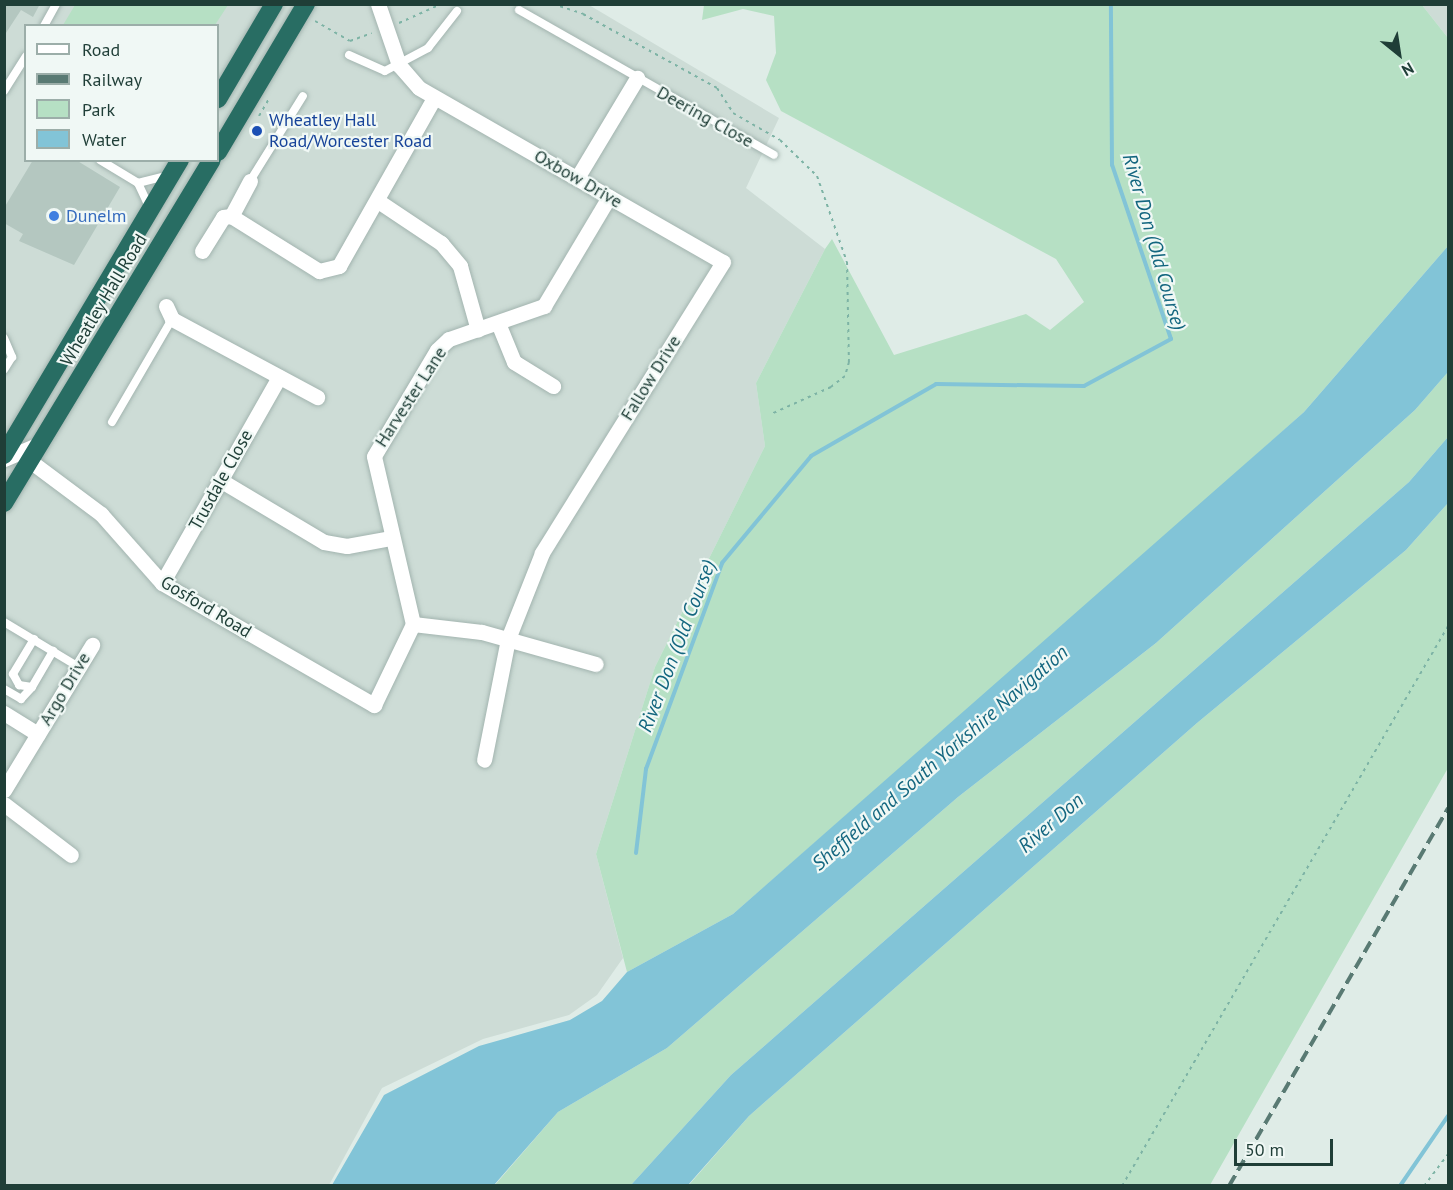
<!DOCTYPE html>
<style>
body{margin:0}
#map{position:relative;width:1453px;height:1190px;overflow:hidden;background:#dfece7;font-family:"PT Sans",sans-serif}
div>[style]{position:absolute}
.built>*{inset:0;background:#cddcd6}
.green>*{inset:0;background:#b6e0c4}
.water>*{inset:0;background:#82c4d7}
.stream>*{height:4px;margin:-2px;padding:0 2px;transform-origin:2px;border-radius:2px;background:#82c4d7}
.building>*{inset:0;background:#b4c7c0}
.path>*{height:2px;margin-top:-1px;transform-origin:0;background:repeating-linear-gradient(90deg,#7db3a5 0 3px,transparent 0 7.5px)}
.roads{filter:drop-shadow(0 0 2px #a2b4af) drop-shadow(0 0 2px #a2b4af)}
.lane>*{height:8px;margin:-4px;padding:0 4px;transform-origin:4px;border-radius:4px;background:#fff}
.street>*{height:15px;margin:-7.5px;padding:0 7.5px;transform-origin:7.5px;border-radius:7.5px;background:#fff}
.highway>*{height:18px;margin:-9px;padding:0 9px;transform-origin:9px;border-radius:9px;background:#286d63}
.rail>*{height:4px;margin-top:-2px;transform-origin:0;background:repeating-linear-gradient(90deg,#597a73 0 12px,transparent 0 18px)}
.dots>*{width:16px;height:16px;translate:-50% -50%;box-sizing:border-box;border:3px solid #f0f8f5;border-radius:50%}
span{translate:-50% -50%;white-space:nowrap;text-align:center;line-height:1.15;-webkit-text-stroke:4.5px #f0f8f5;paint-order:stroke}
.street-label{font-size:18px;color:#1f3e37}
.transit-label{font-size:18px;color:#164399}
.left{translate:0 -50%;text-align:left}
.shop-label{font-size:18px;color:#366cbe}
.water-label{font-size:20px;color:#13667f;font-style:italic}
.frame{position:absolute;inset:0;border:6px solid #1f3e37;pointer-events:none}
.legend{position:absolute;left:24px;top:24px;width:195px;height:138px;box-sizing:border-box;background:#f0f8f5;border:2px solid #9caea9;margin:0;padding:8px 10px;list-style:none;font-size:18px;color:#1f3e37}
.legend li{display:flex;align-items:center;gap:12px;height:30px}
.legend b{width:30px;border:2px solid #9caea9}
.north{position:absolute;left:1369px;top:24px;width:60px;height:60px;-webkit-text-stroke:4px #f0f8f5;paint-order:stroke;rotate:150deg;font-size:16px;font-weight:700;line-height:24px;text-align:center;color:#1f3e37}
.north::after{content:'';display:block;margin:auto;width:21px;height:27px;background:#1f3e37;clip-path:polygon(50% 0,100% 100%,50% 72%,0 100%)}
.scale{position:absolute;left:1234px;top:1139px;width:99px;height:27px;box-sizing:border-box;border:3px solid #1f3e37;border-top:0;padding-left:8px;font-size:18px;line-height:21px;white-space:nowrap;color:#1f3e37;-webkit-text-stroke:4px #f0f8f5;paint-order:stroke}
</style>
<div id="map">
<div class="built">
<i style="clip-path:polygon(evenodd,5px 5px,589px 5px,779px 118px,746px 188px,825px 249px,756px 383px,765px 446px,655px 667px,596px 854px,623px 958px,597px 995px,569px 1015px,483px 1039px,382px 1088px,329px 1185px,5px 1185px,5px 5px,26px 26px,218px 26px,218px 160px,26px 160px,26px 26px)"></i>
<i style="clip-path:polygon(1422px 5px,1448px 5px,1448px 38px)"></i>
</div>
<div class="green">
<i style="clip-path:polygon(75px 5px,75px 4px,228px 5px,215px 25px,63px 25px)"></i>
<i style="clip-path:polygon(704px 5px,1422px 5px,1448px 38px,1448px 246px,1304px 412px,1162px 539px,733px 914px,627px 972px,596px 854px,655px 667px,765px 446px,756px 383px,825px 249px,832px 239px,894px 355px,1026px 314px,1050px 330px,1084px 302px,1056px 259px,781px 111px,766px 80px,776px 53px,774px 16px,743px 9px,702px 20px)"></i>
<i style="clip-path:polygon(1448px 372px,1448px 437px,1409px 482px,731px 1075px,631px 1185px,494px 1186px,558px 1112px,667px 1048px,958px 797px,1156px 643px,1415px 410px)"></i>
<i style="clip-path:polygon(1448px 503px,1448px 768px,1210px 1185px,688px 1186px,749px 1116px,1197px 723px,1406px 550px)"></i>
</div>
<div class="water">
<i style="clip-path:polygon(1448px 246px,1448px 372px,1415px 410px,1156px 643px,958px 797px,667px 1048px,558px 1112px,494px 1185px,332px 1185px,384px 1095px,479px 1046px,570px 1020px,602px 1001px,627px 972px,733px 914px,1304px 412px)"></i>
<i style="clip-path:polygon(1448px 437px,1448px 503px,1406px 550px,1197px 723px,749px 1116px,688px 1185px,631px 1185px,731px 1075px,1409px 482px)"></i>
</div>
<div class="stream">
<i style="left:636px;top:853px;width:85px;rotate:-83.2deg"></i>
<i style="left:646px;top:769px;width:220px;rotate:-69.7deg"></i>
<i style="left:722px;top:563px;width:139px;rotate:-50.2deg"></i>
<i style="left:811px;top:456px;width:144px;rotate:-29.9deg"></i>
<i style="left:936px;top:384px;width:148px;rotate:0.8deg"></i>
<i style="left:1084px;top:386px;width:99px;rotate:-28.4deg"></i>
<i style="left:1171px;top:339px;width:184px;rotate:-108.7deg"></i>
<i style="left:1112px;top:165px;width:161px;rotate:-90.4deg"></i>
<i style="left:1400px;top:1186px;width:85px;rotate:-55.6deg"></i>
</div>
<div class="building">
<i style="clip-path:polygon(4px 4px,40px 4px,33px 17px,21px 10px,4px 36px)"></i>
<i style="clip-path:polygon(33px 160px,76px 160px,120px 187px,74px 265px,19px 241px,23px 234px,4px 223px,4px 208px)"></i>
</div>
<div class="path">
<i style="left:553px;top:4px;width:32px;rotate:18deg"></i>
<i style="left:583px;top:14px;width:153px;rotate:28.9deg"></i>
<i style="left:717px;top:88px;width:30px;rotate:57deg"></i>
<i style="left:733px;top:113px;width:54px;rotate:29.9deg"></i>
<i style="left:780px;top:140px;width:52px;rotate:44.2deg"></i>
<i style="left:817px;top:176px;width:91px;rotate:70.8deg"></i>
<i style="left:847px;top:262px;width:100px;rotate:88.9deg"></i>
<i style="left:849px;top:362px;width:15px;rotate:106deg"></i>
<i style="left:845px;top:376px;width:18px;rotate:142deg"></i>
<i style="left:831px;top:387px;width:66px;rotate:155.8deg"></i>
<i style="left:315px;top:21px;width:40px;rotate:29.7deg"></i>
<i style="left:350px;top:41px;width:23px;rotate:-20deg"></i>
<i style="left:399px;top:23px;width:46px;rotate:-24.3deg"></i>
<i style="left:259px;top:116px;width:22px;rotate:-60deg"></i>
<i style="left:1122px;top:1186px;width:648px;rotate:-59.79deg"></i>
<i style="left:1424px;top:1186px;width:40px;rotate:-53deg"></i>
</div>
<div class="roads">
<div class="lane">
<i style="left:519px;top:10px;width:293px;rotate:29.6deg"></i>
<i style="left:44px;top:26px;width:25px;rotate:-61deg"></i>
<i style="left:349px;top:55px;width:39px;rotate:24deg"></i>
<i style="left:385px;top:71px;width:49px;rotate:-28.1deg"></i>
<i style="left:428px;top:48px;width:47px;rotate:-51.9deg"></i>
<i style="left:4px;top:91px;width:41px;rotate:-57.8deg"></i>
<i style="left:100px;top:160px;width:44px;rotate:31.2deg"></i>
<i style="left:138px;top:183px;width:26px;rotate:65deg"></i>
<i style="left:250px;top:181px;width:100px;rotate:-58.1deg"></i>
<i style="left:138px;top:183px;width:29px;rotate:-14deg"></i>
<i style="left:4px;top:338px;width:21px;rotate:67deg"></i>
<i style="left:12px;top:357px;width:15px;rotate:122deg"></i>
<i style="left:112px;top:422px;width:119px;rotate:-59.8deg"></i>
<i style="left:4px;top:622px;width:87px;rotate:31deg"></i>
<i style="left:34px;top:639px;width:41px;rotate:121deg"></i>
<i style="left:13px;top:674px;width:13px;rotate:61deg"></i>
<i style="left:19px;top:685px;width:13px;rotate:9deg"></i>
<i style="left:32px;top:687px;width:42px;rotate:-59.7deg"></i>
<i style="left:4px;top:689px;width:20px;rotate:30deg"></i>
<i style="left:21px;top:699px;width:16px;rotate:-47deg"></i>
</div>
<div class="street">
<i style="left:378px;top:4px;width:65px;rotate:71deg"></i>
<i style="left:399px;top:65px;width:30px;rotate:49deg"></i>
<i style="left:419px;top:88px;width:350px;rotate:29.8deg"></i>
<i style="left:723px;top:262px;width:343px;rotate:121.9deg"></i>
<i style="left:542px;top:553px;width:92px;rotate:111.6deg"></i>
<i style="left:508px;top:639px;width:123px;rotate:101.2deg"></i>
<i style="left:577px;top:178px;width:117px;rotate:-59deg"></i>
<i style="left:250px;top:181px;width:40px;rotate:118deg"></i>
<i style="left:231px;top:216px;width:104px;rotate:32deg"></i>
<i style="left:319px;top:271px;width:21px;rotate:-14deg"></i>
<i style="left:339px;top:266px;width:193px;rotate:-60.5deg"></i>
<i style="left:378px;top:201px;width:76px;rotate:33.7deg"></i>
<i style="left:441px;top:243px;width:30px;rotate:50deg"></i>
<i style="left:460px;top:266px;width:66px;rotate:74.3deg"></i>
<i style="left:202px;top:251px;width:40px;rotate:-58deg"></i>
<i style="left:223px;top:217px;width:8px;rotate:-7deg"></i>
<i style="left:166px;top:306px;width:14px;rotate:65deg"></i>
<i style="left:172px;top:319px;width:165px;rotate:28.3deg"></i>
<i style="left:498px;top:323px;width:42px;rotate:67.7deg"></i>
<i style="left:514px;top:362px;width:46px;rotate:31.6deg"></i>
<i style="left:4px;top:459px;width:38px;rotate:-23deg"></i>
<i style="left:30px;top:461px;width:89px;rotate:36.7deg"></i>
<i style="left:101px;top:514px;width:92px;rotate:48.5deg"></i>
<i style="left:162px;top:583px;width:245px;rotate:29.9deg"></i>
<i style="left:374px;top:705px;width:90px;rotate:-64.3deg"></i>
<i style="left:413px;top:624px;width:172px;rotate:-103.1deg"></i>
<i style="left:374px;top:456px;width:123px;rotate:-59.3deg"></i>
<i style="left:437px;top:350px;width:16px;rotate:-43deg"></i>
<i style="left:449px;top:339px;width:101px;rotate:-19.2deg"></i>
<i style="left:544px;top:306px;width:127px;rotate:-59.2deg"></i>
<i style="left:220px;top:480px;width:121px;rotate:30.8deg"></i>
<i style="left:324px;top:542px;width:23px;rotate:10deg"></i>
<i style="left:347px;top:546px;width:45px;rotate:-10.3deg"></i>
<i style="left:162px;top:583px;width:237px;rotate:-60.4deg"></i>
<i style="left:413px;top:624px;width:69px;rotate:6.6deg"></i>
<i style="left:482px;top:632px;width:118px;rotate:15.7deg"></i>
<i style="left:4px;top:713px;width:40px;rotate:32deg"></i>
<i style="left:4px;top:790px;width:170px;rotate:-58.7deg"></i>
<i style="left:4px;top:804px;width:84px;rotate:37.3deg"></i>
</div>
<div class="highway">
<i style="left:218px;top:99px;width:110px;rotate:-59.5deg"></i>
<i style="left:218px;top:152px;width:172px;rotate:-59.3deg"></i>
<i style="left:4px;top:455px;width:344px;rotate:-59.2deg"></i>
<i style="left:4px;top:503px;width:401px;rotate:-58.8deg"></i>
</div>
</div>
<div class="rail">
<i style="left:1229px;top:1186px;width:437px;rotate:-59.9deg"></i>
</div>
<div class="dots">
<i style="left:257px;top:131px;background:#1a4fb4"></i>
<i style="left:54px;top:216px;background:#3f7fe0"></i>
</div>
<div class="street-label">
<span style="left:705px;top:117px;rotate:29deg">Deering Close</span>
<span style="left:578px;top:179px;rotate:30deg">Oxbow Drive</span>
<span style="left:104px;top:300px;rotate:-59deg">Wheatley Hall Road</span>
<span style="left:651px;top:378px;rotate:-58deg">Fallow Drive</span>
<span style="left:411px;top:397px;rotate:-57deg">Harvester Lane</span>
<span style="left:221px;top:480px;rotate:-61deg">Trusdale Close</span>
<span style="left:206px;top:607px;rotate:31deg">Gosford Road</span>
<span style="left:65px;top:689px;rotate:-59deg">Argo Drive</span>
</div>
<div class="transit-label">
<span class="left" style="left:269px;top:131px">Wheatley Hall<br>Road/Worcester Road</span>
</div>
<div class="shop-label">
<span class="left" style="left:66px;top:216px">Dunelm</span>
</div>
<div class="water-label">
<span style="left:1154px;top:242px;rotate:74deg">River Don (Old Course)</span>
<span style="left:677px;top:646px;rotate:-69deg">River Don (Old Course)</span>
<span style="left:940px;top:758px;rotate:-41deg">Sheffield and South Yorkshire Navigation</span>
<span style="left:1051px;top:823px;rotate:-41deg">River Don</span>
</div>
<div class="frame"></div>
<ul class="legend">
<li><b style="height:8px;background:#fff"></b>Road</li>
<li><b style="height:8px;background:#597a73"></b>Railway</li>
<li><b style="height:16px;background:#b6e0c4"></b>Park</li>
<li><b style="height:16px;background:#82c4d7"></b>Water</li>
</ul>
<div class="north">N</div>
<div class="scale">50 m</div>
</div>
